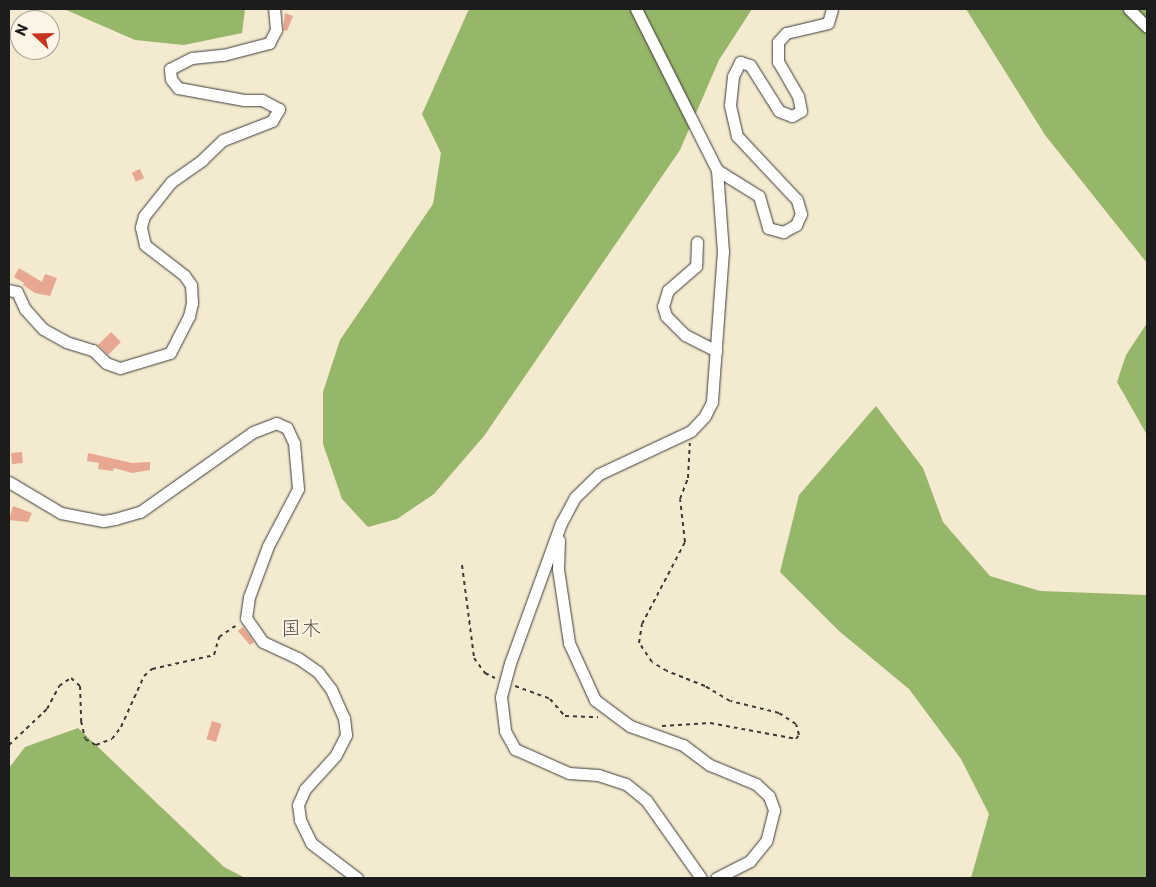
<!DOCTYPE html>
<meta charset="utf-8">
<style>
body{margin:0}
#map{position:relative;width:1156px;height:887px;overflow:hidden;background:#f3ead0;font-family:"Playpen Sans","Klee One",sans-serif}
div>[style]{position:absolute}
.forest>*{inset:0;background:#96b669}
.building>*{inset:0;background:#e8a791;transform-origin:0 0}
.path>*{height:2px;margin-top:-1px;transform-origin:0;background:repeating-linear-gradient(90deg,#3c3b37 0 4px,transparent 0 8px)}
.roads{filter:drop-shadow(0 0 1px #3c3b37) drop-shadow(0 0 1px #3c3b37)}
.minor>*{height:11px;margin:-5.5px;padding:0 5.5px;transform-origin:5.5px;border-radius:5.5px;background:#fff}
span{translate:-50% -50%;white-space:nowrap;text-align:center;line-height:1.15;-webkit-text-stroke:4px #fcf5e5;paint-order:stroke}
.quarter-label{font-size:20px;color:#634d45}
.frame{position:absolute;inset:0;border:10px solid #1c1c1c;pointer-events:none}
.north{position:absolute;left:10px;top:10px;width:50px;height:50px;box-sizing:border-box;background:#fcf5e5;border:1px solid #a29e95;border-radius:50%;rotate:291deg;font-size:14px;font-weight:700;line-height:20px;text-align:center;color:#1c1c1c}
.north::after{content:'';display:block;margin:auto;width:18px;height:22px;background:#c8321e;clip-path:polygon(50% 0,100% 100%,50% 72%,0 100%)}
</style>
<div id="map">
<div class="forest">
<i style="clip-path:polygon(64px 9px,245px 9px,242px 33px,184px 45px,135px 40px)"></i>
<i style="clip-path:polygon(469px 9px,752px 9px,719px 60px,680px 150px,484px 436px,434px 494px,397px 519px,368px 527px,342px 499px,323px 444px,323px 392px,340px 340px,433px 204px,441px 153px,422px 114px)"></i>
<i style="clip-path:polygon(966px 9px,1147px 9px,1147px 263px,1045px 135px)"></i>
<i style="clip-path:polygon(1147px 323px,1147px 435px,1117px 382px,1126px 355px)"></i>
<i style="clip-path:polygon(876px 406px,923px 468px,943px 522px,990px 576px,1040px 591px,1147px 595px,1147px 878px,971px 878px,989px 814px,961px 759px,909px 689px,839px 631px,780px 572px,799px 495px)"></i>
<i style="clip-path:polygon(78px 728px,224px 867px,245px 878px,9px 878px,9px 768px,25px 747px)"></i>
</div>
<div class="building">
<i style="clip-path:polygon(285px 13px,293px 16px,287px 31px,283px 30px)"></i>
<i style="left:140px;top:169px;width:10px;height:9px;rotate:66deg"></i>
<i style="clip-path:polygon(19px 268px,42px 282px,45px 274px,57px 278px,50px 296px,35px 293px,23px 285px,24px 283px,14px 277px)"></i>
<i style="left:111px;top:332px;width:14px;height:18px;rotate:45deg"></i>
<i style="left:22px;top:452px;width:11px;height:11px;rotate:85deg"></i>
<i style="clip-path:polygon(88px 453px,132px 463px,150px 462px,150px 470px,132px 473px,114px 468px,113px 471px,98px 469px,99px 463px,87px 461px)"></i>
<i style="clip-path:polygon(13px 506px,32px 513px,28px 522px,9px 520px)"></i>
<i style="clip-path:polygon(243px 627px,254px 642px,250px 645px,238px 631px)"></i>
<i style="left:212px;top:721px;width:10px;height:19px;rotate:17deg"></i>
</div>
<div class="path">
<i style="left:462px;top:565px;width:94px;rotate:82.6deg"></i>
<i style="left:474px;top:658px;width:19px;rotate:54deg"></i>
<i style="left:485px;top:673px;width:11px;rotate:27deg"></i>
<i style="left:515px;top:686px;width:37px;rotate:20deg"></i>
<i style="left:550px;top:699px;width:23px;rotate:49deg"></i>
<i style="left:565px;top:716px;width:33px;rotate:2deg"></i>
<i style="left:662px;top:726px;width:48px;rotate:-3.6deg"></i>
<i style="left:710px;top:723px;width:87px;rotate:10.5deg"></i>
<i style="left:796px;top:739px;width:5px;rotate:-53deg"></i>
<i style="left:799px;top:735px;width:11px;rotate:-105deg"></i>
<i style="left:796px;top:724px;width:20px;rotate:-147deg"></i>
<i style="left:779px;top:713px;width:50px;rotate:-166.2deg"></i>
<i style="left:730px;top:701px;width:29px;rotate:-149deg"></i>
<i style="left:705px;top:686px;width:41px;rotate:-158.5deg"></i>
<i style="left:667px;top:671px;width:17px;rotate:-149deg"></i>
<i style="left:652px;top:662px;width:23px;rotate:-124deg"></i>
<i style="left:639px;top:643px;width:19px;rotate:-81deg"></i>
<i style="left:642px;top:624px;width:93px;rotate:-62.3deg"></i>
<i style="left:685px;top:542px;width:43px;rotate:-96.6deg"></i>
<i style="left:680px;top:499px;width:22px;rotate:-69deg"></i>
<i style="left:688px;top:478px;width:35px;rotate:-87deg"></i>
<i style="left:9px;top:745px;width:52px;rotate:-43.5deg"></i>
<i style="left:47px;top:709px;width:26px;rotate:-62deg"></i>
<i style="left:59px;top:686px;width:14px;rotate:-34deg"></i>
<i style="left:71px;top:678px;width:12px;rotate:42deg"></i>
<i style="left:80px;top:686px;width:35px;rotate:88deg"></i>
<i style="left:81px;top:721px;width:18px;rotate:77deg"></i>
<i style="left:85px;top:739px;width:13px;rotate:29deg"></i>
<i style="left:96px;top:745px;width:17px;rotate:-21deg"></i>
<i style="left:112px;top:739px;width:15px;rotate:-53deg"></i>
<i style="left:121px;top:727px;width:56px;rotate:-65.7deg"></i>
<i style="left:144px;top:676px;width:11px;rotate:-41deg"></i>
<i style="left:152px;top:669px;width:64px;rotate:-12.7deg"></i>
<i style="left:214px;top:655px;width:19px;rotate:-74deg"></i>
<i style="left:219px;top:637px;width:23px;rotate:-34deg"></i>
</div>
<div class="roads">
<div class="minor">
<i style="left:636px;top:9px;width:180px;rotate:63.3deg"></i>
<i style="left:717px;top:170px;width:81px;rotate:85.8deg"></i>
<i style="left:723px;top:251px;width:151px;rotate:94.2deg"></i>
<i style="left:712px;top:402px;width:16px;rotate:117deg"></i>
<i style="left:705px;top:416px;width:21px;rotate:133deg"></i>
<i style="left:691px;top:431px;width:102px;rotate:154.9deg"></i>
<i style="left:599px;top:474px;width:33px;rotate:136deg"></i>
<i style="left:575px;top:497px;width:30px;rotate:118deg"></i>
<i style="left:561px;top:523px;width:149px;rotate:110deg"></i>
<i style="left:510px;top:663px;width:35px;rotate:105deg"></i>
<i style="left:501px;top:697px;width:34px;rotate:83deg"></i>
<i style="left:505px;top:731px;width:21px;rotate:61deg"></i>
<i style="left:515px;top:749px;width:59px;rotate:24deg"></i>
<i style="left:569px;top:773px;width:29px;rotate:4deg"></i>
<i style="left:598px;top:775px;width:29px;rotate:18deg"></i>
<i style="left:626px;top:784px;width:26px;rotate:39deg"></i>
<i style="left:646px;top:800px;width:95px;rotate:54.8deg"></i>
<i style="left:1129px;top:9px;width:25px;rotate:45deg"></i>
<i style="left:717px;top:170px;width:49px;rotate:31.8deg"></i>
<i style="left:759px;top:196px;width:33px;rotate:74deg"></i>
<i style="left:768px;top:228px;width:16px;rotate:15deg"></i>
<i style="left:783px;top:232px;width:15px;rotate:-28deg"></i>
<i style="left:796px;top:225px;width:12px;rotate:-66deg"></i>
<i style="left:801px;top:214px;width:15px;rotate:-106deg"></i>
<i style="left:797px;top:200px;width:88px;rotate:-133.2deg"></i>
<i style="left:737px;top:136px;width:32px;rotate:-103deg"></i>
<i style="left:730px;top:105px;width:29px;rotate:-84deg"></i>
<i style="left:733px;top:76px;width:16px;rotate:-63deg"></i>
<i style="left:740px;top:62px;width:10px;rotate:17deg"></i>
<i style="left:750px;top:65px;width:54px;rotate:57.8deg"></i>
<i style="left:779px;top:111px;width:14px;rotate:21deg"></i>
<i style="left:792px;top:116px;width:10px;rotate:-29deg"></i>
<i style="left:801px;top:111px;width:15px;rotate:-101deg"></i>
<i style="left:798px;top:96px;width:39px;rotate:-120deg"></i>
<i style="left:778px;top:62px;width:20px;rotate:-90deg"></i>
<i style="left:778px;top:42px;width:12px;rotate:-48deg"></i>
<i style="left:786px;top:33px;width:43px;rotate:-13.4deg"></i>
<i style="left:828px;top:23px;width:15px;rotate:-74deg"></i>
<i style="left:697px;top:242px;width:24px;rotate:92deg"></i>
<i style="left:696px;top:266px;width:37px;rotate:139deg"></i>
<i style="left:668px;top:290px;width:17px;rotate:107deg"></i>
<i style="left:663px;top:306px;width:10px;rotate:73deg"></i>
<i style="left:666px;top:316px;width:27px;rotate:45deg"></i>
<i style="left:685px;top:335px;width:35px;rotate:27deg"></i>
<i style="left:9px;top:290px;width:8px;rotate:14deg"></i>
<i style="left:17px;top:292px;width:19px;rotate:65deg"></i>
<i style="left:25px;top:309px;width:27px;rotate:48deg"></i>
<i style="left:43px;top:329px;width:26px;rotate:29deg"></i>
<i style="left:66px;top:342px;width:28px;rotate:17deg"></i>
<i style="left:93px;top:350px;width:18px;rotate:45deg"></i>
<i style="left:106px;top:363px;width:15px;rotate:20deg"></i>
<i style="left:120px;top:368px;width:52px;rotate:-16.7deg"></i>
<i style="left:170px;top:353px;width:42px;rotate:-62.8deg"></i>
<i style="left:189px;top:316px;width:13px;rotate:-77deg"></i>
<i style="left:192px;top:303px;width:18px;rotate:-93deg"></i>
<i style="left:191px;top:285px;width:12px;rotate:-125deg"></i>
<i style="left:184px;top:275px;width:49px;rotate:-142.4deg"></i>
<i style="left:145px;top:245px;width:18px;rotate:-103deg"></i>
<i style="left:141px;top:227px;width:11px;rotate:-75deg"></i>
<i style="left:144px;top:216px;width:43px;rotate:-51.5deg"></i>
<i style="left:171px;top:182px;width:38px;rotate:-35deg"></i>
<i style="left:202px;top:160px;width:29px;rotate:-44deg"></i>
<i style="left:223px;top:140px;width:53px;rotate:-21.2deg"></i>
<i style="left:272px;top:121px;width:14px;rotate:-60deg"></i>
<i style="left:279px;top:109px;width:19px;rotate:-152deg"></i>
<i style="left:262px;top:100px;width:18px;rotate:180deg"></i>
<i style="left:244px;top:100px;width:67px;rotate:-169.7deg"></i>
<i style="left:178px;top:88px;width:11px;rotate:-128deg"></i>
<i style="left:171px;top:79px;width:10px;rotate:-96deg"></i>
<i style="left:170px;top:69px;width:25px;rotate:-27deg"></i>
<i style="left:192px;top:58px;width:31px;rotate:-6deg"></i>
<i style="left:223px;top:55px;width:48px;rotate:-14.6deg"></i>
<i style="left:269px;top:43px;width:15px;rotate:-62deg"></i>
<i style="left:276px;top:30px;width:21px;rotate:-95deg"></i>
<i style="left:9px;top:482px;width:61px;rotate:30.8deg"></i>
<i style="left:61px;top:513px;width:43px;rotate:10.8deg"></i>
<i style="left:103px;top:521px;width:12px;rotate:-9deg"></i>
<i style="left:115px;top:519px;width:26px;rotate:-16deg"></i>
<i style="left:140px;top:512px;width:138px;rotate:-35.3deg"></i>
<i style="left:253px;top:432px;width:25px;rotate:-21deg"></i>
<i style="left:276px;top:423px;width:12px;rotate:24deg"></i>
<i style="left:287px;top:428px;width:17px;rotate:65deg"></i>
<i style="left:294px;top:443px;width:46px;rotate:85deg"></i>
<i style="left:298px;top:489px;width:64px;rotate:117.8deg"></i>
<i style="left:268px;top:546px;width:54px;rotate:110.4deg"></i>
<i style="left:249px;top:597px;width:21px;rotate:98deg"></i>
<i style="left:246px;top:618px;width:29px;rotate:55deg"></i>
<i style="left:263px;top:642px;width:38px;rotate:25deg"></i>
<i style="left:298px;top:658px;width:24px;rotate:35deg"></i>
<i style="left:318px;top:672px;width:21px;rotate:53deg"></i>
<i style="left:331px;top:689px;width:32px;rotate:66deg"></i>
<i style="left:344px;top:718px;width:17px;rotate:83deg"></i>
<i style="left:346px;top:735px;width:22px;rotate:117deg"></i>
<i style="left:336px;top:755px;width:46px;rotate:132.4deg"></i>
<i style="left:305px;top:789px;width:17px;rotate:114deg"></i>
<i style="left:298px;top:805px;width:15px;rotate:82deg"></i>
<i style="left:300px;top:820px;width:25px;rotate:64deg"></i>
<i style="left:311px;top:843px;width:58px;rotate:37.3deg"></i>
<i style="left:559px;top:540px;width:29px;rotate:92deg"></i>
<i style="left:558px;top:569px;width:75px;rotate:81.5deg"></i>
<i style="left:569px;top:643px;width:63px;rotate:65.5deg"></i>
<i style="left:595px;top:700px;width:44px;rotate:36.6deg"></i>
<i style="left:630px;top:726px;width:56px;rotate:19.7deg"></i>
<i style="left:683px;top:745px;width:34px;rotate:37deg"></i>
<i style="left:710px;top:765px;width:50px;rotate:22.4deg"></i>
<i style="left:756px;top:784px;width:18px;rotate:43deg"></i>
<i style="left:769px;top:796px;width:15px;rotate:70deg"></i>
<i style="left:774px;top:810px;width:32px;rotate:104deg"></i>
<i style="left:766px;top:841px;width:26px;rotate:129deg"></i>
<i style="left:750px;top:861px;width:38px;rotate:153deg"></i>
</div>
</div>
<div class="quarter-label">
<span style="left:301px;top:627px">国木</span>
</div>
<div class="frame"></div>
<div class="north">N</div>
</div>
